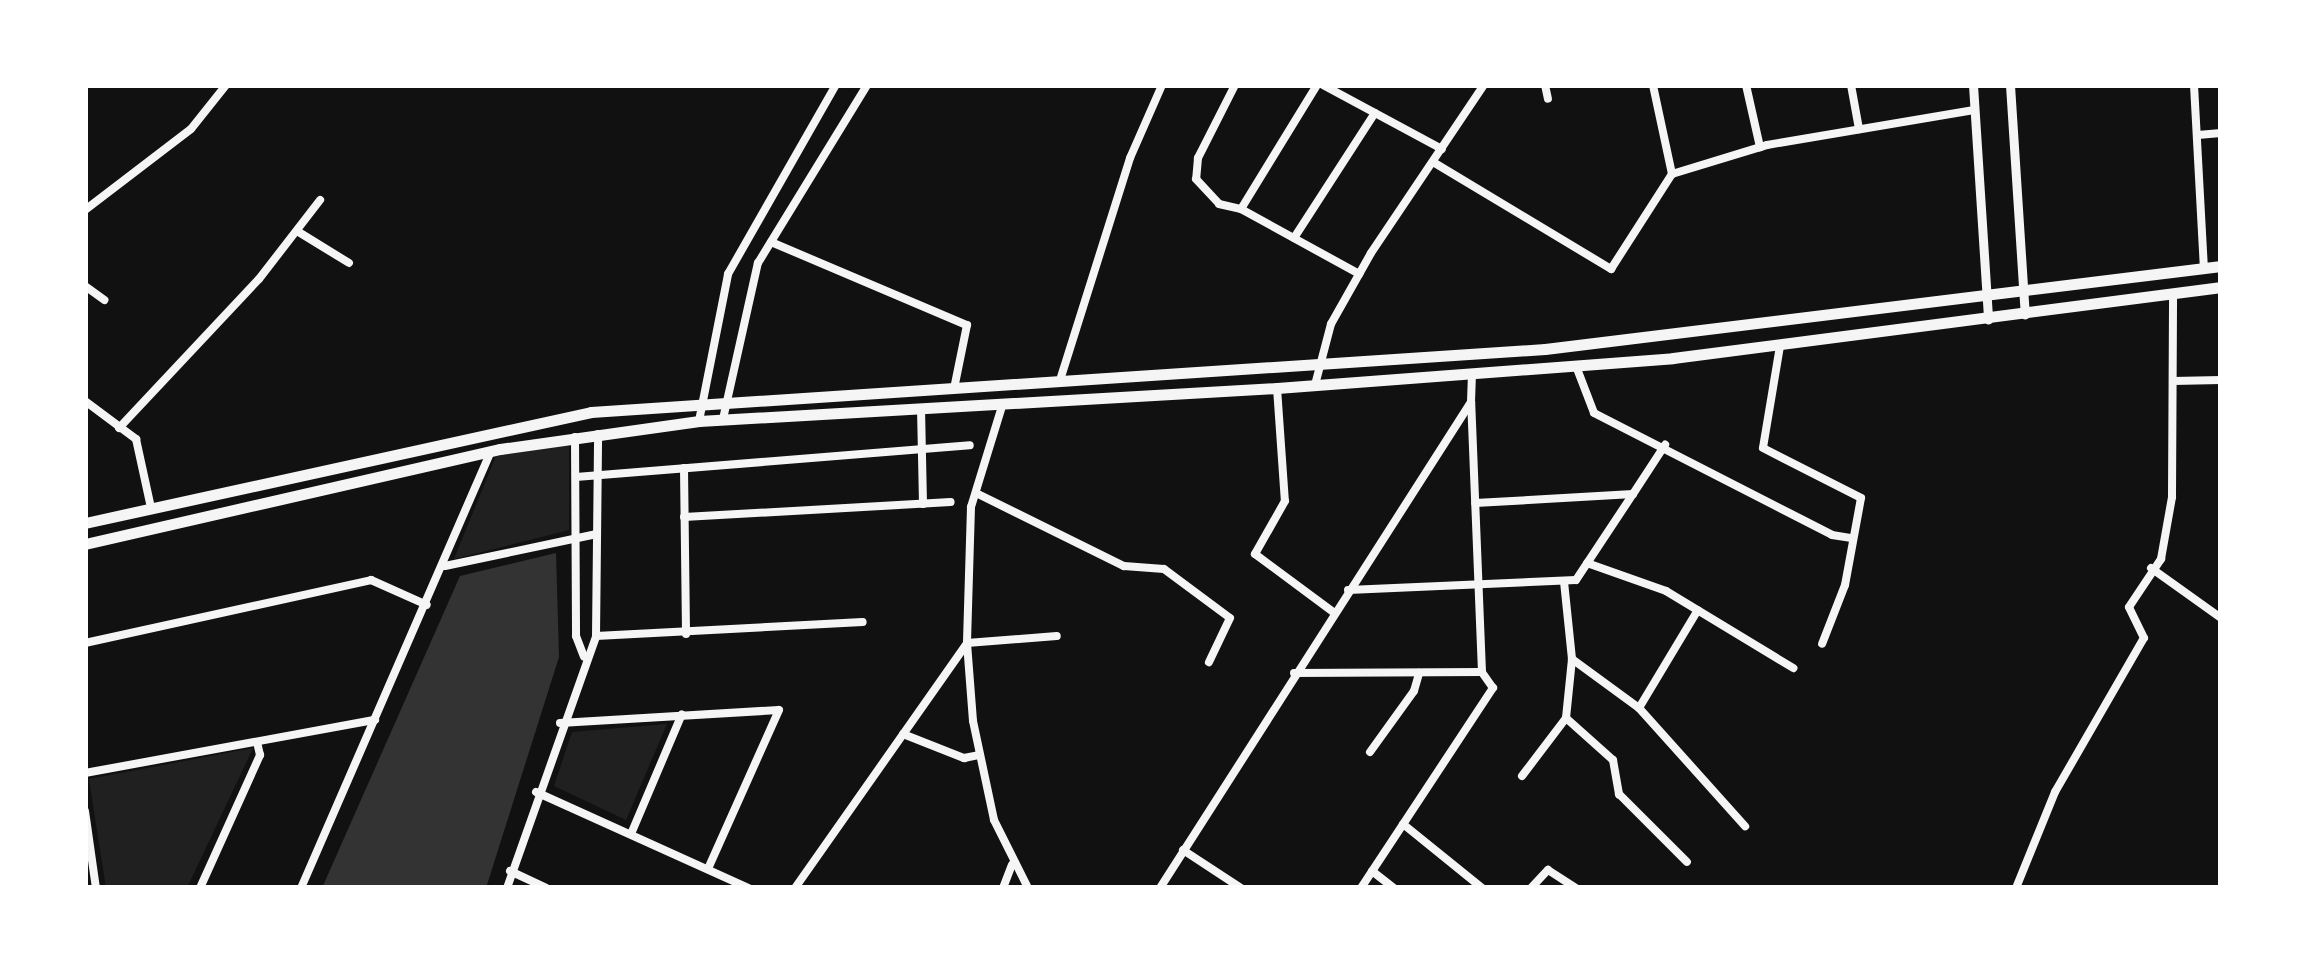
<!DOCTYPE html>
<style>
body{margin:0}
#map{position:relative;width:2306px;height:973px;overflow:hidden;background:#111;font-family:"Titillium Web",sans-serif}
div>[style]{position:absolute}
.green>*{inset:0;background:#202020}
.water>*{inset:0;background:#333}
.minor>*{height:8px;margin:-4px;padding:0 4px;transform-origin:4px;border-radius:4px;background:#f5f5f5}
.tertiary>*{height:9px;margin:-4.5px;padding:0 4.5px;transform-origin:4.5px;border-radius:4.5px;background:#f5f5f5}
.trunk>*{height:11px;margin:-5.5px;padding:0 5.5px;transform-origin:5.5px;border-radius:5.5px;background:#f5f5f5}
span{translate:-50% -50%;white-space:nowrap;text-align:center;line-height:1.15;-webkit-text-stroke:8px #fff;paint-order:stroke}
.frame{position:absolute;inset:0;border:88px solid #fff;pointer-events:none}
</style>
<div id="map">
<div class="green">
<i style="clip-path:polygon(569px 442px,569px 530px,454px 559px,496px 456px)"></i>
<i style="clip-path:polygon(667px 724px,626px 820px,554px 786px,572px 732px)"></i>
<i style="clip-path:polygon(253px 748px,187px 888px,106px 888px,89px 779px)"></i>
</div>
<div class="water">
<i style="clip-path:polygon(556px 553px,559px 657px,486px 888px,322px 888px,460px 576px)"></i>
</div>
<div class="minor">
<i style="left:1235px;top:85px;width:82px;rotate:116.9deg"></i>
<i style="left:1198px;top:158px;width:21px;rotate:95deg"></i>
<i style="left:1196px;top:179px;width:34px;rotate:47deg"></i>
<i style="left:1219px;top:204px;width:23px;rotate:13deg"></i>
<i style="left:1241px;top:209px;width:135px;rotate:28.8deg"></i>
<i style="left:1323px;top:85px;width:135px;rotate:28.3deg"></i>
<i style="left:1545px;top:85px;width:14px;rotate:78deg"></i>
<i style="left:1746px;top:85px;width:64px;rotate:77.3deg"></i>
<i style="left:1851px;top:85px;width:45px;rotate:79.7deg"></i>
<i style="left:2194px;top:85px;width:184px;rotate:86.9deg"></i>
<i style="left:2198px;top:135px;width:23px;rotate:-5deg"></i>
<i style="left:1433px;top:162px;width:208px;rotate:31deg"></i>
<i style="left:1611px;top:269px;width:113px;rotate:-57.3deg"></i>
<i style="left:1672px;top:174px;width:91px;rotate:-102.1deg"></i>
<i style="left:1672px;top:174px;width:99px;rotate:-17deg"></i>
<i style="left:1767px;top:145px;width:210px;rotate:-9.6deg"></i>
<i style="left:1241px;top:209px;width:145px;rotate:-58.5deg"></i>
<i style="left:85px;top:210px;width:133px;rotate:-37.4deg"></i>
<i style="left:191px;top:129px;width:56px;rotate:-51.5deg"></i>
<i style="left:297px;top:231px;width:61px;rotate:31.6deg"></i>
<i style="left:1294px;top:238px;width:149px;rotate:-57.1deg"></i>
<i style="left:771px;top:242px;width:213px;rotate:23deg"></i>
<i style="left:967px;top:325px;width:60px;rotate:101.5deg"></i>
<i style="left:85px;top:286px;width:24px;rotate:36deg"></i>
<i style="left:1780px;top:346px;width:103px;rotate:99.5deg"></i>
<i style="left:1763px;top:448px;width:110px;rotate:27deg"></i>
<i style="left:1861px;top:498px;width:88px;rotate:100.4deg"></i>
<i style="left:1845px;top:585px;width:63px;rotate:111.3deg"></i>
<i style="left:1576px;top:366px;width:50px;rotate:69deg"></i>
<i style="left:1594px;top:413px;width:267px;rotate:27.1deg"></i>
<i style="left:1832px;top:535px;width:20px;rotate:9deg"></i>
<i style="left:1061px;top:377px;width:230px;rotate:-72.5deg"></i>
<i style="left:1130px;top:158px;width:80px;rotate:-66.3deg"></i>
<i style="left:2173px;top:381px;width:48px;rotate:-1.2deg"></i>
<i style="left:1315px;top:385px;width:63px;rotate:-75.3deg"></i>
<i style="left:1331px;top:324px;width:81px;rotate:-60.6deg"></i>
<i style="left:1371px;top:253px;width:202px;rotate:-56.1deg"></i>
<i style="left:1277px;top:388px;width:113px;rotate:86deg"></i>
<i style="left:1285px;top:501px;width:61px;rotate:119.5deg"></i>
<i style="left:1255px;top:554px;width:97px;rotate:36.6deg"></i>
<i style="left:85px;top:401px;width:64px;rotate:36.7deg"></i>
<i style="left:136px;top:439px;width:71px;rotate:77.7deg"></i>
<i style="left:1003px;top:403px;width:109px;rotate:107.1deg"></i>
<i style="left:971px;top:507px;width:136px;rotate:91.7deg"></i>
<i style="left:967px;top:643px;width:78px;rotate:85.6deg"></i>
<i style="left:973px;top:721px;width:101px;rotate:78deg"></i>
<i style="left:994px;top:820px;width:76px;rotate:63.4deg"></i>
<i style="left:921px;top:408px;width:96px;rotate:88.8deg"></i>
<i style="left:723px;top:419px;width:160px;rotate:-77.4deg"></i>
<i style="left:758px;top:263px;width:209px;rotate:-58.5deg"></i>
<i style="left:699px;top:421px;width:150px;rotate:-78.8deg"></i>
<i style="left:728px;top:274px;width:218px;rotate:-60.3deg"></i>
<i style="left:119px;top:428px;width:204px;rotate:-46.8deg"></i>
<i style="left:259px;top:279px;width:100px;rotate:-52.3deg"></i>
<i style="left:575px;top:437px;width:199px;rotate:89.7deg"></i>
<i style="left:576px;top:636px;width:22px;rotate:69deg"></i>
<i style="left:684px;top:468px;width:166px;rotate:89.3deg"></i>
<i style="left:576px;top:477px;width:395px;rotate:-4.6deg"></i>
<i style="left:976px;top:493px;width:165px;rotate:26.3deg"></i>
<i style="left:1124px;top:566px;width:40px;rotate:4.3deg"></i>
<i style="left:1164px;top:569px;width:82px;rotate:36.6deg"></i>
<i style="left:1230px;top:618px;width:49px;rotate:115.5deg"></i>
<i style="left:1633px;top:494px;width:59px;rotate:-56.9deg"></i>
<i style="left:684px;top:517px;width:267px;rotate:-3.2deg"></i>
<i style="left:1587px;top:563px;width:84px;rotate:19.5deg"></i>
<i style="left:1666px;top:591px;width:149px;rotate:31.2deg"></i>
<i style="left:445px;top:566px;width:155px;rotate:-11.9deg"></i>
<i style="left:2151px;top:568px;width:86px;rotate:35.5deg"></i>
<i style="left:1348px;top:590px;width:228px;rotate:-2.5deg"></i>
<i style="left:1576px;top:580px;width:103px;rotate:-56.5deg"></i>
<i style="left:1633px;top:494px;width:158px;rotate:176.7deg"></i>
<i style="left:596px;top:636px;width:267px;rotate:-3deg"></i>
<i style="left:85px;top:643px;width:293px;rotate:-12.4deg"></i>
<i style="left:371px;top:580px;width:61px;rotate:24.1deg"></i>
<i style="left:1572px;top:659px;width:83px;rotate:36.2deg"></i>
<i style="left:1639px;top:708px;width:159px;rotate:48.1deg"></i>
<i style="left:1294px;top:673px;width:188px;rotate:-0.3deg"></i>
<i style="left:1482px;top:672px;width:270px;rotate:-92.3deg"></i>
<i style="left:1639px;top:708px;width:114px;rotate:-59deg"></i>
<i style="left:1566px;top:718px;width:63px;rotate:41.8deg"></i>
<i style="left:1613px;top:760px;width:35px;rotate:80deg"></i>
<i style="left:1619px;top:794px;width:96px;rotate:45deg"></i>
<i style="left:560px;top:723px;width:219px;rotate:-3.4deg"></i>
<i style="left:779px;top:710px;width:174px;rotate:114.1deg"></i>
<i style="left:903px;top:734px;width:66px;rotate:21.5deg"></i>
<i style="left:964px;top:758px;width:16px;rotate:-11deg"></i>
<i style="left:1370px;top:752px;width:75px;rotate:-54.2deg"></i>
<i style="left:1414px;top:691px;width:19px;rotate:-74deg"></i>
<i style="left:85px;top:773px;width:295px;rotate:-10.4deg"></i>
<i style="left:1522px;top:776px;width:73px;rotate:-52.8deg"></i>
<i style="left:1566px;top:718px;width:59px;rotate:-84.2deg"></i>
<i style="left:1572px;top:659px;width:78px;rotate:-95.9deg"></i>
<i style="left:536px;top:792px;width:234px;rotate:24.3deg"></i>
<i style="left:85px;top:811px;width:78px;rotate:81.9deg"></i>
<i style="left:1403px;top:824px;width:102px;rotate:39deg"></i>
<i style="left:631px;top:834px;width:130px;rotate:-67deg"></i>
<i style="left:1183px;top:850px;width:69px;rotate:33.2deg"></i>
<i style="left:510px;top:871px;width:40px;rotate:25deg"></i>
<i style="left:1372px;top:871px;width:28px;rotate:38deg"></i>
<i style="left:200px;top:888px;width:146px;rotate:-65.7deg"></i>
<i style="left:260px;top:755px;width:13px;rotate:-103deg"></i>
<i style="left:301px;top:888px;width:477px;rotate:-66.5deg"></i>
<i style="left:507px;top:888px;width:267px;rotate:-70.5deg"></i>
<i style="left:596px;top:636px;width:202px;rotate:-89.4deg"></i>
<i style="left:795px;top:888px;width:299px;rotate:-54.9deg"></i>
<i style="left:967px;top:643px;width:90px;rotate:-4.4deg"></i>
<i style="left:1003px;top:888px;width:25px;rotate:-69deg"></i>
<i style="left:1160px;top:888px;width:577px;rotate:-57.38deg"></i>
<i style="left:1471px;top:402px;width:28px;rotate:-88deg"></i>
<i style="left:1361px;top:888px;width:240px;rotate:-56.6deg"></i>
<i style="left:1493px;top:688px;width:19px;rotate:-125deg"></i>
<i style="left:1531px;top:888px;width:25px;rotate:-47deg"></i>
<i style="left:1548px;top:870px;width:33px;rotate:33deg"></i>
<i style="left:2016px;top:888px;width:104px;rotate:-67.9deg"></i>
<i style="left:2055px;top:792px;width:178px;rotate:-60deg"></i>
<i style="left:2144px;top:638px;width:34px;rotate:-116deg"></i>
<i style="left:2129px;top:607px;width:58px;rotate:-56.3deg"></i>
<i style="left:2161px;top:559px;width:63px;rotate:-79.9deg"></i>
<i style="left:2172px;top:497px;width:203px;rotate:-89.7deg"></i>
</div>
<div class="tertiary">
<i style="left:1973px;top:85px;width:235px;rotate:86.3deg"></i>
<i style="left:2010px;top:85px;width:230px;rotate:86.3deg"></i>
</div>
<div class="trunk">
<i style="left:85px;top:523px;width:518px;rotate:-12.37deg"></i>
<i style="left:591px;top:412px;width:956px;rotate:-3.78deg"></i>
<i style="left:1545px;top:349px;width:681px;rotate:-7deg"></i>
<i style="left:85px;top:544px;width:426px;rotate:-12.9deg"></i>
<i style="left:500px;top:449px;width:201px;rotate:-8deg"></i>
<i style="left:699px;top:421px;width:579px;rotate:-3.27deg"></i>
<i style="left:1277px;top:388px;width:397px;rotate:-4.3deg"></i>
<i style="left:1673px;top:358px;width:553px;rotate:-7.38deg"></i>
</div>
<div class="frame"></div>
</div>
